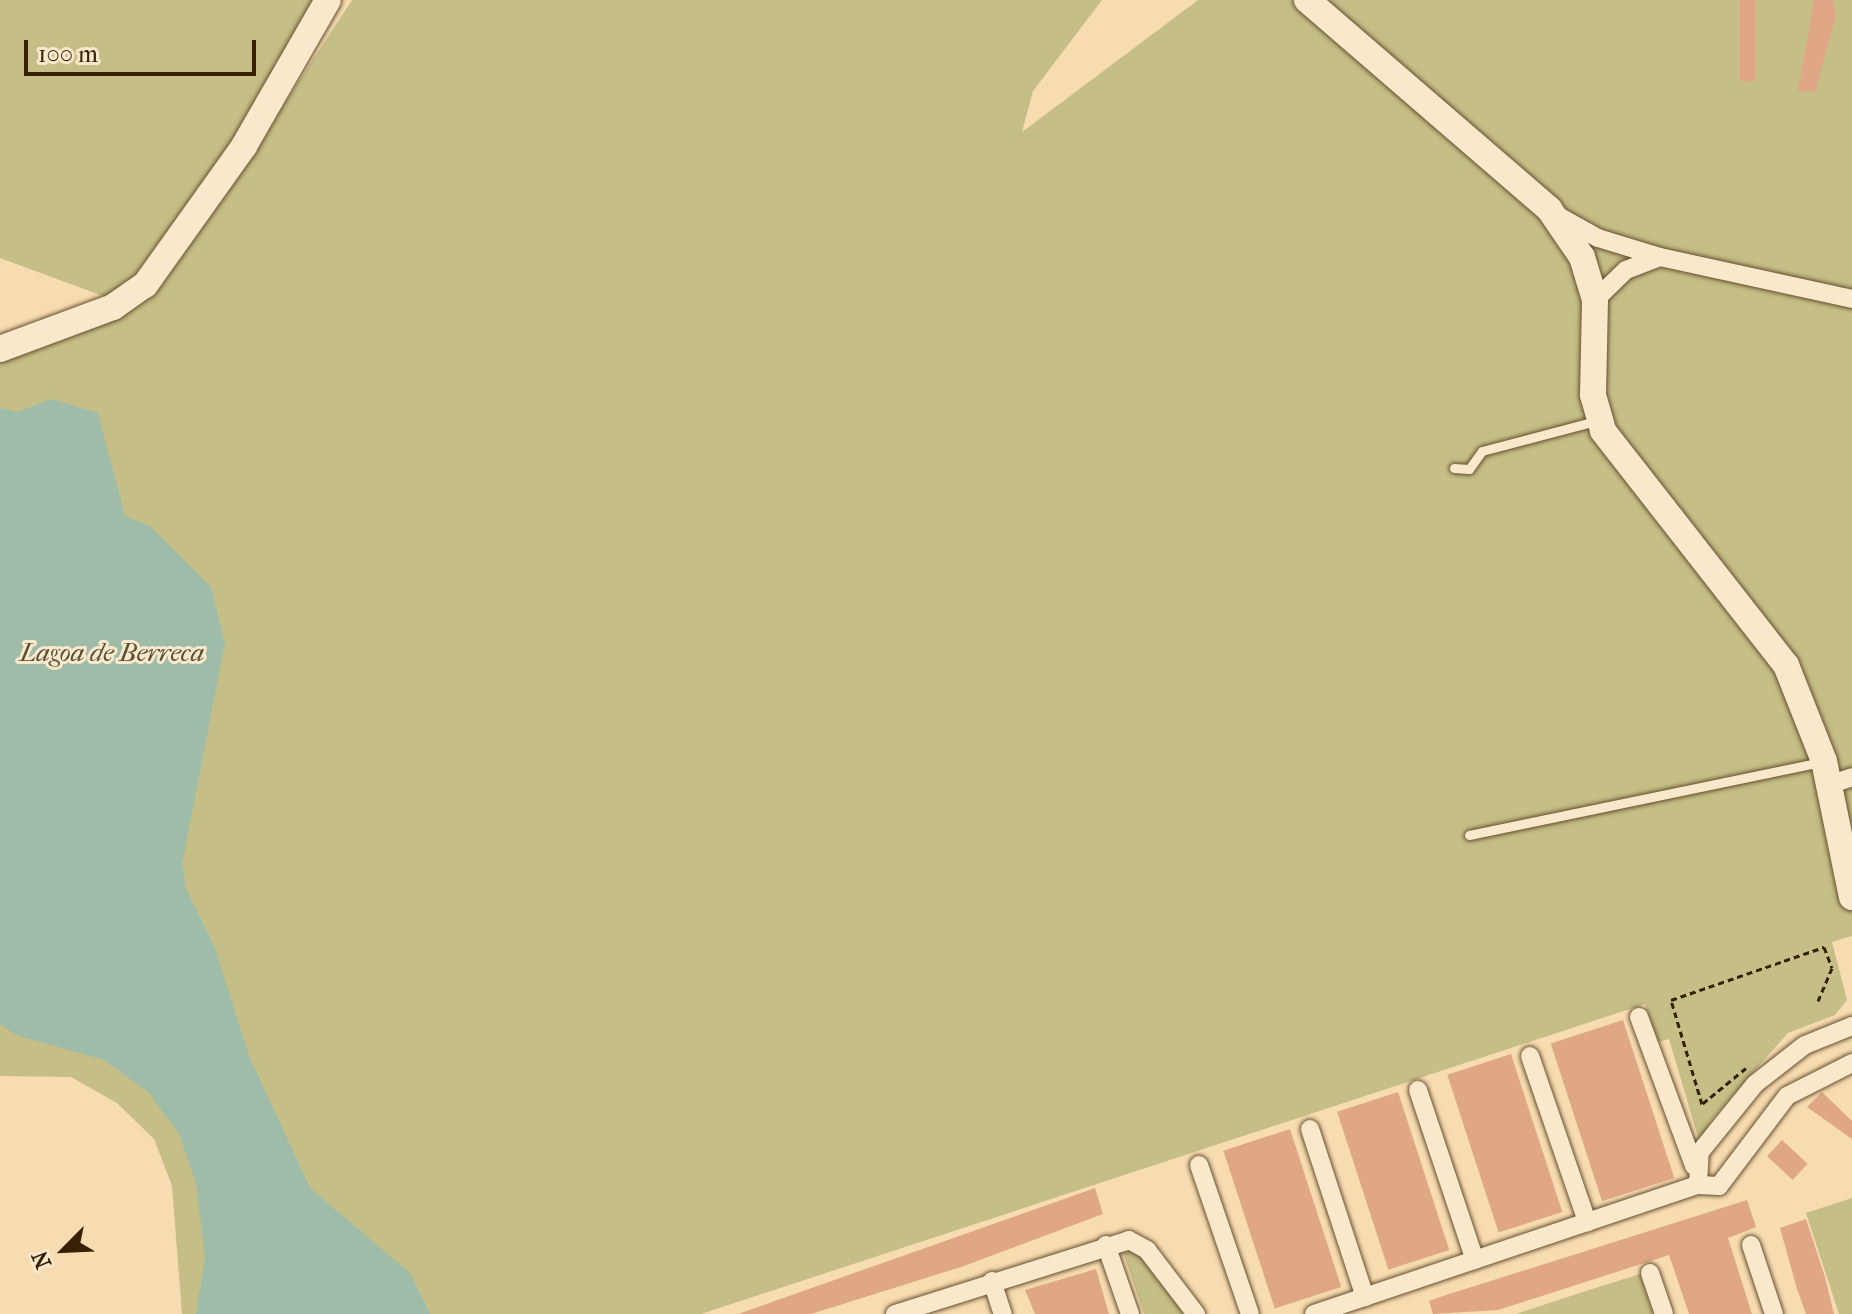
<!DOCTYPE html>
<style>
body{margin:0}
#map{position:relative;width:1852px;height:1314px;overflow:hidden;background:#f7dcb1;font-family:"IM FELL French Canon",serif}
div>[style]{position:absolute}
.green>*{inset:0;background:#c5be86}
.water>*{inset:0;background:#9ebca7}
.building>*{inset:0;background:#e0a786;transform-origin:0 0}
.path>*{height:3px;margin-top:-1.5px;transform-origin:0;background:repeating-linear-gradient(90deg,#372102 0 6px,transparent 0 10px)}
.roads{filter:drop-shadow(0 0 2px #67502e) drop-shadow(0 0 2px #67502e)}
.lane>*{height:9px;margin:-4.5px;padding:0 4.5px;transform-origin:4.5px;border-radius:4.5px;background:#fae8cc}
.street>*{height:18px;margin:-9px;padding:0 9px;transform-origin:9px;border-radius:9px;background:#fae8cc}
.secondary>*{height:26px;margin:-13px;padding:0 13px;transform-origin:13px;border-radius:13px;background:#fae8cc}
span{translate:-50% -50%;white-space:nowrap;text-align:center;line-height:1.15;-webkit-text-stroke:6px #fae8cc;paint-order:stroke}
.water-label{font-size:26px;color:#565034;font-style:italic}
.north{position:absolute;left:24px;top:1210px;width:80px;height:80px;-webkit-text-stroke:6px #fae8cc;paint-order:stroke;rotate:246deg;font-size:22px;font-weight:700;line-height:32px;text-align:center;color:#372102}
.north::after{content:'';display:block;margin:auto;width:28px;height:36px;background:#372102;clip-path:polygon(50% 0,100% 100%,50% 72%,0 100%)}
.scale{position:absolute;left:24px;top:40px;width:232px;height:36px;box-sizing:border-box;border:4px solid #372102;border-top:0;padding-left:10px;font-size:24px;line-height:28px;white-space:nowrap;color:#372102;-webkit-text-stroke:6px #fae8cc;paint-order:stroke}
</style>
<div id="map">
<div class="green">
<i style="clip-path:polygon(0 0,343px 0,142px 295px,223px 197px,352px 0,1102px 0,1033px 91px,1022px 132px,1198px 0,1852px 0,1852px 936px,1832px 942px,1847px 1000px,1835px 1015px,1788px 1033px,1711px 1120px,1700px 1144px,1669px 1039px,1658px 1042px,1645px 1004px,701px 1314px,182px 1314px,172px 1186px,154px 1139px,117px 1103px,71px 1077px,0 1076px,0 355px,133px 307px,0 258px)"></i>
<i style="clip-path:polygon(1852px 1198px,1852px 1314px,1839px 1314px,1806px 1213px)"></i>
<i style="clip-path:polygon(1123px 1252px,1137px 1252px,1184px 1314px,1144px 1314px)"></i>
<i style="clip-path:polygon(1640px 1274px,1653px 1314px,1516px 1314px,1586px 1291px)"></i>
</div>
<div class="water">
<i style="clip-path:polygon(51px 399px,98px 413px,125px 516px,150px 526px,211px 587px,225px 643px,182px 864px,186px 889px,215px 948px,249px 1056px,310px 1188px,410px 1273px,430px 1314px,196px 1314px,205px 1257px,196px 1183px,179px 1134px,148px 1092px,104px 1060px,16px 1035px,0 1024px,0 408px,18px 412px)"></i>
</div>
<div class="building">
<i style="left:1740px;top:0;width:15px;height:81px"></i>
<i style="clip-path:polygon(1814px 0,1833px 0,1836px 16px,1815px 92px,1798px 91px)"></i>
<i style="left:1623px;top:1020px;width:166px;height:76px;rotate:72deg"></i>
<i style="left:1511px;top:1054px;width:166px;height:67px;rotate:72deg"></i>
<i style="left:1398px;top:1092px;width:166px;height:64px;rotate:72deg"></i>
<i style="clip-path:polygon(1822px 1092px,1852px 1121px,1852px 1139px,1807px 1107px)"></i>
<i style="left:1290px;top:1129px;width:166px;height:70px;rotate:72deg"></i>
<i style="left:1782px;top:1140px;width:35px;height:22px;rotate:43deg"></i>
<i style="clip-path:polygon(1095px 1188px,1103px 1214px,964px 1266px,811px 1314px,738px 1314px)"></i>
<i style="clip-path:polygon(1747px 1200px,1756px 1227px,1728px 1238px,1752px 1314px,1689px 1314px,1669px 1255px,1498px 1310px,1433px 1314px,1429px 1301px,1446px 1295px)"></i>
<i style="clip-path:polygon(1806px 1219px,1825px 1277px,1834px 1314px,1806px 1314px,1797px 1289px,1780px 1228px)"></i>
<i style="clip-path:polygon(1096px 1269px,1109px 1314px,1035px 1314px,1025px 1290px)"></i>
</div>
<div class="path">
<i style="left:1746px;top:1068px;width:57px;rotate:140.7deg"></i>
<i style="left:1702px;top:1104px;width:109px;rotate:-106.6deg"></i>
<i style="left:1671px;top:1000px;width:162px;rotate:-19.1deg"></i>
<i style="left:1824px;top:947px;width:22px;rotate:69deg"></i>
<i style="left:1832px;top:968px;width:36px;rotate:113deg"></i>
</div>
<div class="roads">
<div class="lane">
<i style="left:1454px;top:468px;width:15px;rotate:4deg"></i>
<i style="left:1469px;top:469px;width:22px;rotate:-54deg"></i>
<i style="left:1482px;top:451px;width:121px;rotate:-14.8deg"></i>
<i style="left:1469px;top:835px;width:359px;rotate:-11.7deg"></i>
</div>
<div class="street">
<i style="left:1560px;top:217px;width:43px;rotate:28.9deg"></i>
<i style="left:1598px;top:238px;width:65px;rotate:17deg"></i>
<i style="left:1660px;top:257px;width:197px;rotate:12.3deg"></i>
<i style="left:1595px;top:300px;width:43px;rotate:-44.1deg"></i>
<i style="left:1626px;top:270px;width:36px;rotate:-21deg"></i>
<i style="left:1829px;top:785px;width:24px;rotate:-19deg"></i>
<i style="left:1639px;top:1017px;width:159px;rotate:69.7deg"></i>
<i style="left:1530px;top:1056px;width:176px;rotate:71deg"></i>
<i style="left:1418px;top:1090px;width:179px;rotate:71.5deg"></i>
<i style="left:1310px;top:1129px;width:177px;rotate:71.9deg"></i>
<i style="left:1199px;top:1165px;width:157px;rotate:71.1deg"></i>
<i style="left:1698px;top:1185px;width:33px;rotate:-87deg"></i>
<i style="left:1700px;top:1152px;width:87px;rotate:-51deg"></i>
<i style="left:1755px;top:1084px;width:63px;rotate:-38deg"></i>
<i style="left:1805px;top:1045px;width:51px;rotate:-22deg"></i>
<i style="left:1106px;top:1245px;width:73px;rotate:70.8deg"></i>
<i style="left:1751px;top:1245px;width:73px;rotate:71.6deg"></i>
<i style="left:1650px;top:1273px;width:43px;rotate:71.1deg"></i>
<i style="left:992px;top:1281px;width:35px;rotate:72deg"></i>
<i style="left:895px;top:1314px;width:245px;rotate:-17.5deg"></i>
<i style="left:1129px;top:1240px;width:21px;rotate:29deg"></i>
<i style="left:1147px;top:1250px;width:81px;rotate:52.6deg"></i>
<i style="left:1314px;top:1314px;width:405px;rotate:-18.6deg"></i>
<i style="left:1698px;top:1185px;width:21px;rotate:3deg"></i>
<i style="left:1719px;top:1186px;width:113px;rotate:-52.9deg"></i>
<i style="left:1787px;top:1096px;width:73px;rotate:-26.9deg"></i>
</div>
<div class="secondary">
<i style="left:1307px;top:0;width:320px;rotate:40.8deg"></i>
<i style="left:1549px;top:209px;width:58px;rotate:55.5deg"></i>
<i style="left:1582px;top:257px;width:45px;rotate:73.2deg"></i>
<i style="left:1595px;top:300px;width:95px;rotate:91.2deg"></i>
<i style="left:1593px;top:395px;width:37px;rotate:74deg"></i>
<i style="left:1603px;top:431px;width:297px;rotate:52deg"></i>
<i style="left:1786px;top:665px;width:103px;rotate:68.4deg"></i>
<i style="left:1824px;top:761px;width:139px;rotate:78.4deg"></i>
<i style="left:0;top:349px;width:121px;rotate:-20.4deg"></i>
<i style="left:113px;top:307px;width:39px;rotate:-35deg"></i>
<i style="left:145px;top:285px;width:171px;rotate:-54.5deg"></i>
<i style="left:244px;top:146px;width:168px;rotate:-60.1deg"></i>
</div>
</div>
<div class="water-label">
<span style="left:112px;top:653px">Lagoa de Berreca</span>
</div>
<div class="north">N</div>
<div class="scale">100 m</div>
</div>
